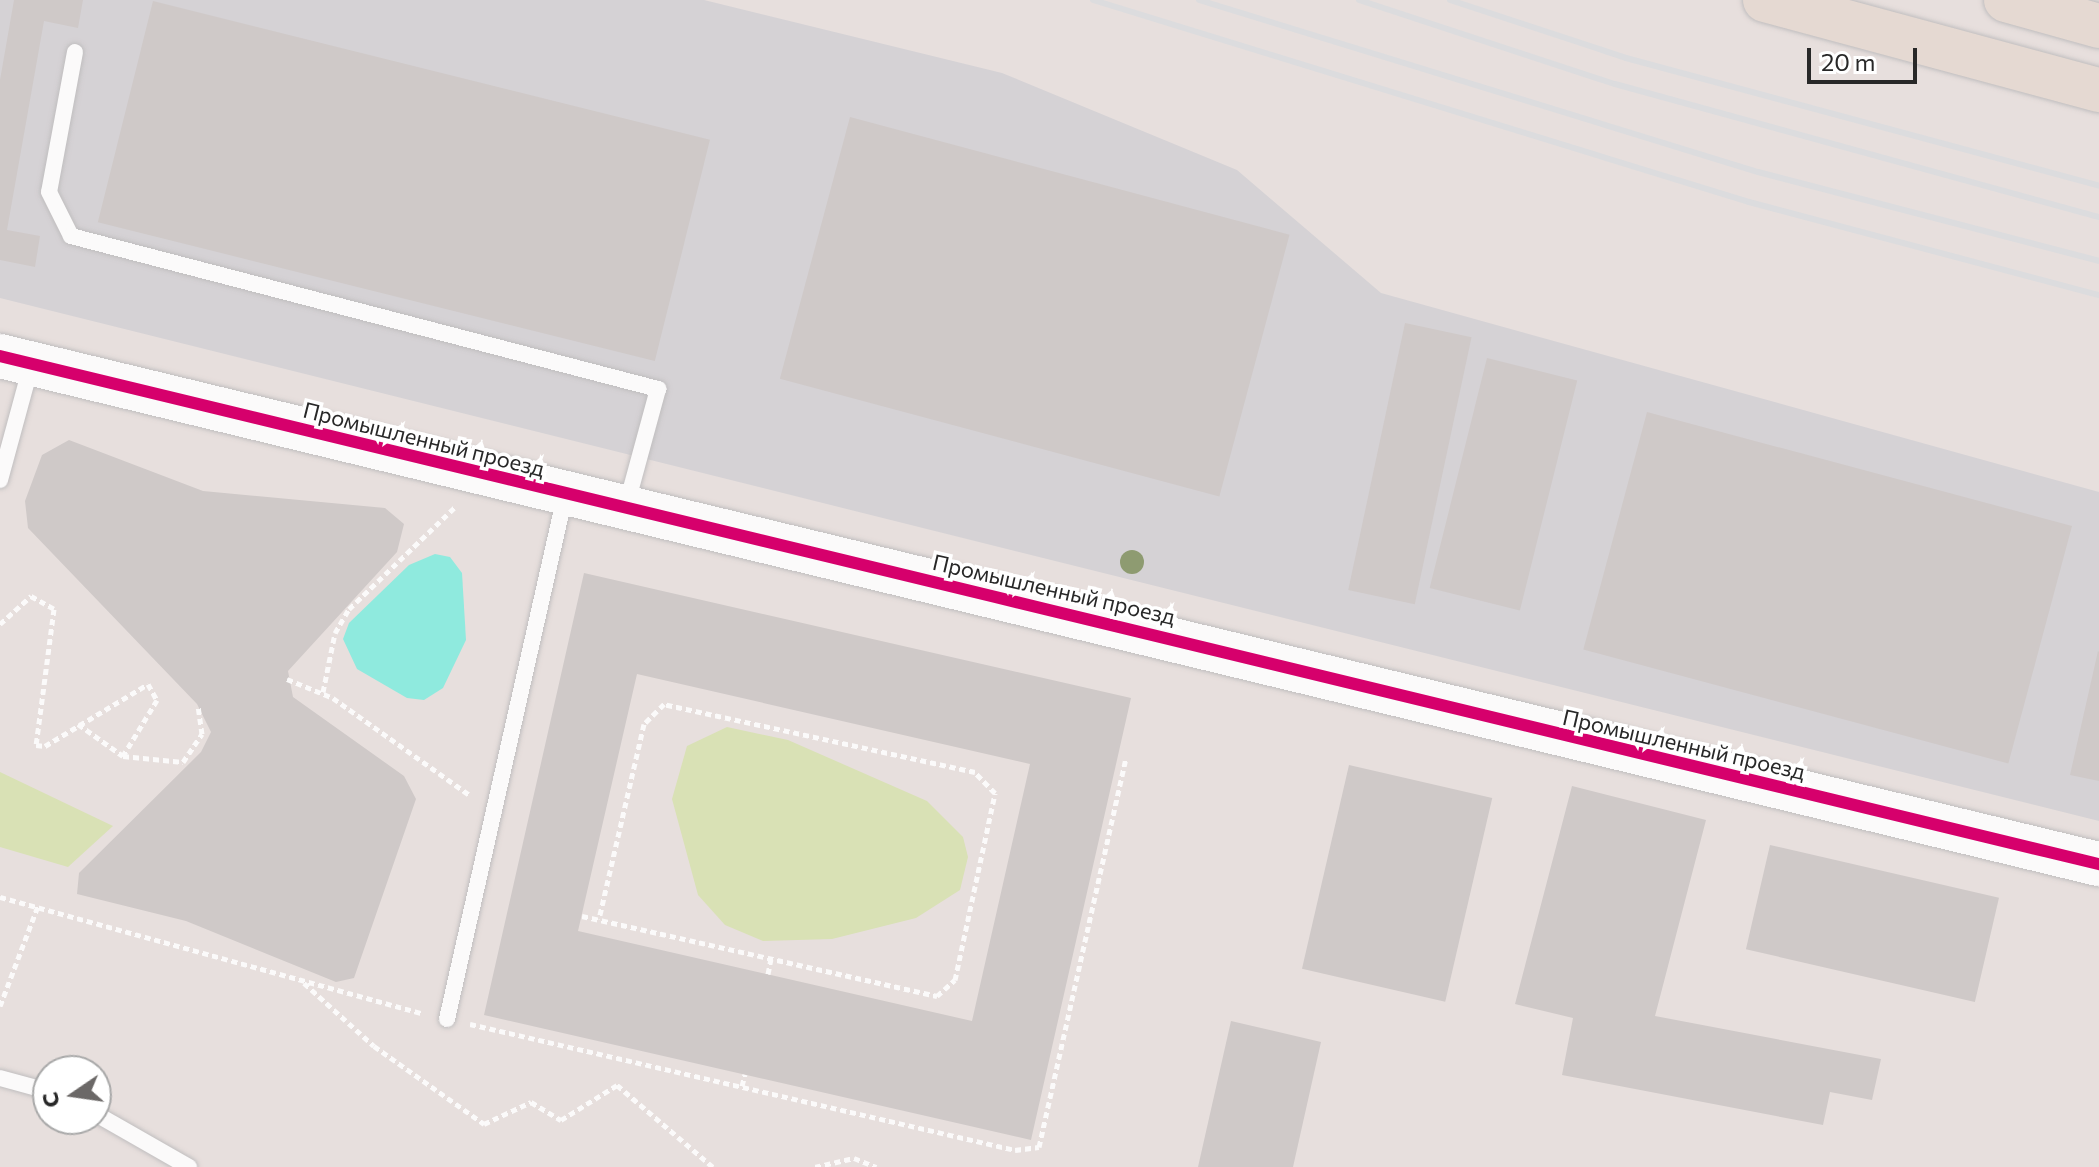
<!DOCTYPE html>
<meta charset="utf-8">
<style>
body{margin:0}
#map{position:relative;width:2099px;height:1167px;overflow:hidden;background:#e7dfdd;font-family:Commissioner,sans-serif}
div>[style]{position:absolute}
.industrial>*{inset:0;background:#d5d2d5}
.green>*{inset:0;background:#d9e1b5}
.water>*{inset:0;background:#8feade}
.building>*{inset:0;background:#cfc9c8;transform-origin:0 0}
.path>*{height:5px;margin-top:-2.5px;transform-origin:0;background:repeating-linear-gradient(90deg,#fbfafa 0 6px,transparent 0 10px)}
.roads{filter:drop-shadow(0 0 2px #c0bebf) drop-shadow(0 0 2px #c0bebf)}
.lane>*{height:16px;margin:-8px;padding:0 8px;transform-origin:8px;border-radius:8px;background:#fbfafa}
.secondary>*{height:44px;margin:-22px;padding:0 22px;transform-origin:22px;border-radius:22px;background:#fbfafa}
.primary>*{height:44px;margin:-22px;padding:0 22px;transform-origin:22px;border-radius:22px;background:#e5d9d2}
.rail>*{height:6px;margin:-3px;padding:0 3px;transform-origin:3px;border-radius:3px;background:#dcdcde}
.cycleway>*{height:12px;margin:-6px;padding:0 6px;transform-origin:6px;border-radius:6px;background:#d6006c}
.trees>*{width:24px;height:24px;margin:-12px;border-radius:50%;background:#8e9b71}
span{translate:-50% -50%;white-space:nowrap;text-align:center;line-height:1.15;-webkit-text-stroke:7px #fff;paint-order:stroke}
.street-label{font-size:22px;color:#282828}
.north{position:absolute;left:32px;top:1055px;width:80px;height:80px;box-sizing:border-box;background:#fff;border:2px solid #a9a9a9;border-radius:50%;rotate:257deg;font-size:22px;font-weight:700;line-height:32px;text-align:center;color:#282828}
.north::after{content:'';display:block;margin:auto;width:28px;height:36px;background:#6b6867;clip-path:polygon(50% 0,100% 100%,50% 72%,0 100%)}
.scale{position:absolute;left:1807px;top:48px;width:110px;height:36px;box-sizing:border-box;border:4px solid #282828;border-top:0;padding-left:10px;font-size:24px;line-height:28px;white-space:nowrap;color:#282828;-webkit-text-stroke:6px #fff;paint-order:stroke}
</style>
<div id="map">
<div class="industrial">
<i style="clip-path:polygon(0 0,704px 0,1002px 73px,1237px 170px,1381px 293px,2099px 492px,2099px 821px,0 298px)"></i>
</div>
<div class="green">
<i style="clip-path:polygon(727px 727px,788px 740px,927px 801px,963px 837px,968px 857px,960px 890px,916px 918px,832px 939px,763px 941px,725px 925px,698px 895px,672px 799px,687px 746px)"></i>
<i style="clip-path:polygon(0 772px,113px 826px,68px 867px,0 847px)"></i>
</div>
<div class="water">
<i style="clip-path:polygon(435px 554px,450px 557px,462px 573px,466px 640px,443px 688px,424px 700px,407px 698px,357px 669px,343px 639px,349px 623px,409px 565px)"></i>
</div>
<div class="building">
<i style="clip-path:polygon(14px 0,83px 0,78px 28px,44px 21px,7px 230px,40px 236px,35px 267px,0 260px,0 80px)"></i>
<i style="left:153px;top:1px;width:574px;height:228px;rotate:14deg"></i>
<i style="left:850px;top:117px;width:455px;height:271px;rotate:15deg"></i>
<i style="left:1405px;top:323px;width:68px;height:273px;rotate:12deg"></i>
<i style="left:1487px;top:358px;width:93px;height:237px;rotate:14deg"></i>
<i style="left:1647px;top:412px;width:440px;height:246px;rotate:15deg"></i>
<i style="clip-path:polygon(69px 440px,203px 491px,385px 508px,404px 524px,397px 552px,288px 671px,293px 697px,404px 776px,416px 799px,354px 978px,336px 982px,186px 921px,77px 894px,79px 873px,201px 752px,211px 732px,197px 704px,28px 528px,25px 501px,42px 455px)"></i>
<i style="clip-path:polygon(evenodd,584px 573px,1131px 698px,1031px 1140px,484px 1015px,584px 573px,637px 674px,1030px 764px,972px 1021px,578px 931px,637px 674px)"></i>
<i style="clip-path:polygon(2098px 651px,2099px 652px,2099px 781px,2070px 775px)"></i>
<i style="left:1349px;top:765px;width:147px;height:209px;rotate:13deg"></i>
<i style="clip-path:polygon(1572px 786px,1706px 820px,1655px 1016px,1881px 1059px,1872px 1100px,1830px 1092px,1823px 1125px,1562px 1075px,1573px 1018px,1515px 1004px)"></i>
<i style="left:1770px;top:845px;width:235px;height:107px;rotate:13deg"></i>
<i style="clip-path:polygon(1231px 1021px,1321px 1042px,1293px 1167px,1198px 1167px)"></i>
</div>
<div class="path">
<i style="left:0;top:624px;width:42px;rotate:-42.1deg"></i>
<i style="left:31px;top:596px;width:26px;rotate:29deg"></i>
<i style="left:54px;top:609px;width:137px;rotate:97.5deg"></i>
<i style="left:36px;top:745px;width:9px;rotate:6deg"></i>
<i style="left:45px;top:746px;width:120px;rotate:-31deg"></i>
<i style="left:148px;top:684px;width:18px;rotate:61deg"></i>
<i style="left:157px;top:700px;width:66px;rotate:121.3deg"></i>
<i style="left:123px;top:756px;width:60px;rotate:5.7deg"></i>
<i style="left:183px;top:762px;width:34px;rotate:-56deg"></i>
<i style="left:202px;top:734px;width:28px;rotate:-98deg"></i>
<i style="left:287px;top:679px;width:50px;rotate:22.4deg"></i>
<i style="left:333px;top:698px;width:169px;rotate:35.4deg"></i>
<i style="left:323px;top:692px;width:60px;rotate:-78.5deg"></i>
<i style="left:335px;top:633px;width:28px;rotate:-60deg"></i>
<i style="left:349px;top:609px;width:149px;rotate:-43.9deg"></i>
<i style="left:78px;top:724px;width:55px;rotate:35.4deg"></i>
<i style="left:0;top:897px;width:437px;rotate:15.4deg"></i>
<i style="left:582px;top:916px;width:364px;rotate:12.7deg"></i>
<i style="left:937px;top:996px;width:24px;rotate:-42deg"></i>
<i style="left:955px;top:980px;width:191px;rotate:-77.9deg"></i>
<i style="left:995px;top:793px;width:29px;rotate:-134deg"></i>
<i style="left:975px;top:772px;width:318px;rotate:-167.7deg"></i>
<i style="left:664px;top:704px;width:28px;rotate:135deg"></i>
<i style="left:644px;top:724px;width:200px;rotate:103deg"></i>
<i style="left:768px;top:974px;width:15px;rotate:-79deg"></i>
<i style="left:304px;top:983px;width:94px;rotate:42deg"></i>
<i style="left:374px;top:1046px;width:135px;rotate:35.3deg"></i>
<i style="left:484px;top:1124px;width:52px;rotate:-25.1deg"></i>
<i style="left:531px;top:1102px;width:35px;rotate:31deg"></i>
<i style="left:561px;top:1120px;width:66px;rotate:-32deg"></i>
<i style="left:617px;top:1085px;width:126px;rotate:40.5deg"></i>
<i style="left:0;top:1006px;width:107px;rotate:-69.2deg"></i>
<i style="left:470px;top:1024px;width:559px;rotate:13.02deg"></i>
<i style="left:1015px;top:1150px;width:24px;rotate:-7deg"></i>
<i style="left:1039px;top:1147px;width:399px;rotate:-77.4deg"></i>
<i style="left:742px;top:1086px;width:12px;rotate:-76deg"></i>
<i style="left:815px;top:1167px;width:40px;rotate:-13deg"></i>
<i style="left:854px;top:1158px;width:24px;rotate:22deg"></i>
</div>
<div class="roads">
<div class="lane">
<i style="left:75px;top:52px;width:142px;rotate:100.5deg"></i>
<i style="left:49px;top:192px;width:49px;rotate:63.4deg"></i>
<i style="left:71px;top:236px;width:607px;rotate:14.61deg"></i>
<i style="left:658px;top:389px;width:122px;rotate:105.2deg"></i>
<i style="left:0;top:480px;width:118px;rotate:-74.8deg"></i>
<i style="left:447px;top:1019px;width:536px;rotate:-77.29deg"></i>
<i style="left:0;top:1078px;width:50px;rotate:15.2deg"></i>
<i style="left:96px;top:1114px;width:107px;rotate:29.7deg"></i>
</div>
<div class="secondary">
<i style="left:0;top:356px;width:2160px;rotate:13.61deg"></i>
</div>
<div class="primary">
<i style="left:1765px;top:0;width:346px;rotate:15.1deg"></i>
<i style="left:2006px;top:0;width:97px;rotate:15.6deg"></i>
</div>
</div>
<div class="rail">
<i style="left:1093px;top:0;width:686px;rotate:17.12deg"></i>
<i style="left:1749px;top:202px;width:362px;rotate:14.9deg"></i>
<i style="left:1199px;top:0;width:585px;rotate:17.1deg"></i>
<i style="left:1758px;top:172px;width:352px;rotate:14.6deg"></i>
<i style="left:1359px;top:0;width:269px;rotate:18.2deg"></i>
<i style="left:1615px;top:84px;width:502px;rotate:15.37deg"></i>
<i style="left:1450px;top:0;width:185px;rotate:18.2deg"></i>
<i style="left:1626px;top:58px;width:490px;rotate:15.1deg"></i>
</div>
<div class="cycleway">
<i style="left:0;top:356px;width:2160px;rotate:13.61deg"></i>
</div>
<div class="trees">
<i style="left:1132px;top:562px"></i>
</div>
<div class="street-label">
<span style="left:424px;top:439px;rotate:14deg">Промышленный проезд</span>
<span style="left:1054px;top:589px;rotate:13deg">Промышленный проезд</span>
<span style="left:1684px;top:744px;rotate:13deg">Промышленный проезд</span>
</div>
<div class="north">С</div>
<div class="scale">20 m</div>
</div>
